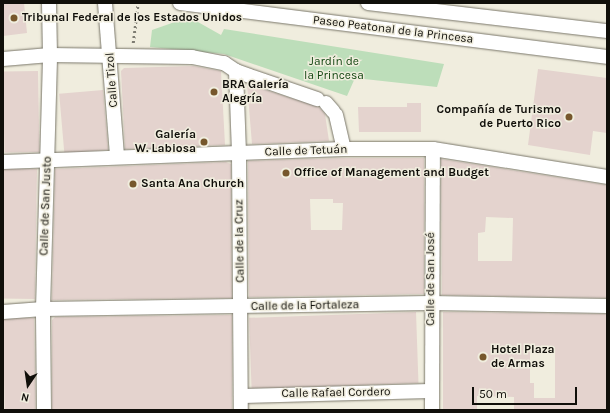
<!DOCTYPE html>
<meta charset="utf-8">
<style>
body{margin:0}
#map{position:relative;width:610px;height:413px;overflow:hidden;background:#f0edde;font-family:Karla,sans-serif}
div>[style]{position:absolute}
.green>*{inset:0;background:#bddeba}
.building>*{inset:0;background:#e4d3ce;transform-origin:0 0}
.path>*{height:2.5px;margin-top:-1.25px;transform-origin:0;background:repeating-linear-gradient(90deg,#7e7c72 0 2px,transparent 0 5px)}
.roads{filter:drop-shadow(0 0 1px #7a776a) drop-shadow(0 0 1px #7a776a)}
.street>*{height:14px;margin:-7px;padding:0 7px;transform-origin:7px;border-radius:7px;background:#fff}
.dots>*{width:11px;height:11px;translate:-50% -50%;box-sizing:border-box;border:2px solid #f0edde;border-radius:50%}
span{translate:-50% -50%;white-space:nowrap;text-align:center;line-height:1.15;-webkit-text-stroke:3px #f0edde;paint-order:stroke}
.poi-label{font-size:12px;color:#100f0a;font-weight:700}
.left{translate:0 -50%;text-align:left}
.right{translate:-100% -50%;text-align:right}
.street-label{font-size:12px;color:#100f0a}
.park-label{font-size:12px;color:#134712}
.frame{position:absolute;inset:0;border:4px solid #100f0a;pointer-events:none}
.north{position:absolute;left:8px;top:365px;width:40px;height:40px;-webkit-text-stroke:3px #f0edde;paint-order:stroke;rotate:193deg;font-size:11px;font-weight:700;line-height:16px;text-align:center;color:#100f0a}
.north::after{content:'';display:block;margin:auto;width:14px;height:18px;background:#100f0a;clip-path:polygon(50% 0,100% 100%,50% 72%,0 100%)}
.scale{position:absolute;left:472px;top:387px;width:105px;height:18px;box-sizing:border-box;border:2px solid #100f0a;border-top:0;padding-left:5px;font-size:12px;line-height:14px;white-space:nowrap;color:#100f0a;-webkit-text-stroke:3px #f0edde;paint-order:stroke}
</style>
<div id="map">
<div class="green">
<i style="clip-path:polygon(189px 17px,221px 35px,224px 29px,444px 64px,437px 87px,355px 78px,347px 96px,224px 54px,150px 47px,152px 30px)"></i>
</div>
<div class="building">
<i style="clip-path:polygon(3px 3px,24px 3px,27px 33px,3px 36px)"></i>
<i style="clip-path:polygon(193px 66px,221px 71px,225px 145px,125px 149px,121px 71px,124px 68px)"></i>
<i style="clip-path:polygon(538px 69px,607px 78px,607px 133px,593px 131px,590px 155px,528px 145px)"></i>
<i style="left:38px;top:71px;width:81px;height:35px;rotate:89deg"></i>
<i style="clip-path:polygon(247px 84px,319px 107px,325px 114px,329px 141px,252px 144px)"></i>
<i style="left:103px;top:90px;width:60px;height:44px;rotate:85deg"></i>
<i style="clip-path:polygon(407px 103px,421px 103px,421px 132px,359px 132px,358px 107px,407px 107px)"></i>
<i style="clip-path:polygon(evenodd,344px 158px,424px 158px,424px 294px,249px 297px,248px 161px,344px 158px,310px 199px,333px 199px,333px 203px,343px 203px,342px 230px,311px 230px,310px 199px)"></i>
<i style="clip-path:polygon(evenodd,441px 159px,607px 185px,607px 298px,442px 295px,441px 159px,486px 217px,513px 218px,512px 261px,478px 261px,478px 233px,485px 232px,486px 217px)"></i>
<i style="clip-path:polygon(226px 162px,231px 164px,232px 298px,52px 300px,55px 169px)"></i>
<i style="left:37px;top:169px;width:130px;height:34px;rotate:91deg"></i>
<i style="left:416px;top:312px;width:71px;height:167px;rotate:88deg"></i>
<i style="clip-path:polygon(evenodd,443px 312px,607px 314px,607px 410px,514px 410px,514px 397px,477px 396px,477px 410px,443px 410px,443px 312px,530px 347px,555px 347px,555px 398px,534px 398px,534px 383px,530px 383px,530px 347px)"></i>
<i style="clip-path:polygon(232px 315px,232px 410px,52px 410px,52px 320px,55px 317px)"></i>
<i style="left:34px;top:318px;width:92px;height:31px;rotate:89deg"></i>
</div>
<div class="path">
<i style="left:133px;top:43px;width:40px;rotate:-82.9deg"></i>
</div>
<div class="roads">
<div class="street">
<i style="left:105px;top:3px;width:154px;rotate:85.5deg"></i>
<i style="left:180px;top:3px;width:430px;rotate:7.2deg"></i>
<i style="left:368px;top:3px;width:241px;rotate:6.7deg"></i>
<i style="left:3px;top:59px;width:47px;rotate:-4.9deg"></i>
<i style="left:50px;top:55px;width:142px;rotate:0.8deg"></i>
<i style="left:192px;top:57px;width:33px;rotate:11deg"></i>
<i style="left:224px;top:63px;width:14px;rotate:34deg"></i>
<i style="left:236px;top:71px;width:15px;rotate:20deg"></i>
<i style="left:236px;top:71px;width:83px;rotate:87.9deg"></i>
<i style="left:239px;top:154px;width:256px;rotate:89.6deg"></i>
<i style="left:253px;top:77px;width:68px;rotate:19deg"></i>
<i style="left:326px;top:103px;width:11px;rotate:49deg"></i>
<i style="left:336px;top:115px;width:35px;rotate:77deg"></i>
<i style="left:3px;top:162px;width:341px;rotate:-2.2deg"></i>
<i style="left:344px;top:149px;width:89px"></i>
<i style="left:433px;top:149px;width:176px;rotate:9.1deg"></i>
<i style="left:3px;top:312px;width:40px;rotate:-4.3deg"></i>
<i style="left:43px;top:309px;width:387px;rotate:-0.9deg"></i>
<i style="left:430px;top:303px;width:177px;rotate:1deg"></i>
<i style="left:241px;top:396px;width:191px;rotate:-1.5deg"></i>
<i style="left:44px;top:410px;width:101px;rotate:-90.6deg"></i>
<i style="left:43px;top:309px;width:254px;rotate:-88.4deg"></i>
<i style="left:50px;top:55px;width:52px;rotate:-91.1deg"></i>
<i style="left:432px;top:410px;width:261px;rotate:-89.8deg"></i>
</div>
</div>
<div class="dots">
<i style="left:14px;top:18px;background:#76572c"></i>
<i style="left:214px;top:92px;background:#76572c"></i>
<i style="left:569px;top:117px;background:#76572c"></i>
<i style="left:204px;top:142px;background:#76572c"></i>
<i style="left:286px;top:173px;background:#76572c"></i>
<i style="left:133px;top:184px;background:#76572c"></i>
<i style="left:483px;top:357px;background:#76572c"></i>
</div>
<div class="poi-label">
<span class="left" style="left:22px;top:18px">Tribunal Federal de los Estados Unidos</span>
<span class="left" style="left:222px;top:92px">BRA Galería<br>Alegría</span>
<span class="right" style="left:561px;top:117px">Compañía de Turismo<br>de Puerto Rico</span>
<span class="right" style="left:196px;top:142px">Galería<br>W. Labiosa</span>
<span class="left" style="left:294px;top:173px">Office of Management and Budget</span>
<span class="left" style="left:141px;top:184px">Santa Ana Church</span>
<span class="left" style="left:491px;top:357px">Hotel Plaza<br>de Armas</span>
</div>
<div class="street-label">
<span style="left:393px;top:30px;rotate:7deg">Paseo Peatonal de la Princesa</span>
<span style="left:112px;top:80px;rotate:-94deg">Calle Tizol</span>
<span style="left:306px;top:151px;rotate:-2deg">Calle de Tetuán</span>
<span style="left:46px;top:206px;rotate:-88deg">Calle de San Justo</span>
<span style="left:240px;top:241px;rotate:-91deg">Calle de la Cruz</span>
<span style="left:431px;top:279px;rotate:-90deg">Calle de San José</span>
<span style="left:305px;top:306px;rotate:-1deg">Calle de la Fortaleza</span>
<span style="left:336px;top:393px;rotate:-1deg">Calle Rafael Cordero</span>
</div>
<div class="park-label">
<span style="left:334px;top:69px">Jardín de<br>la Princesa</span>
</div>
<div class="frame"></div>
<div class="north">N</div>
<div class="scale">50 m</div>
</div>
